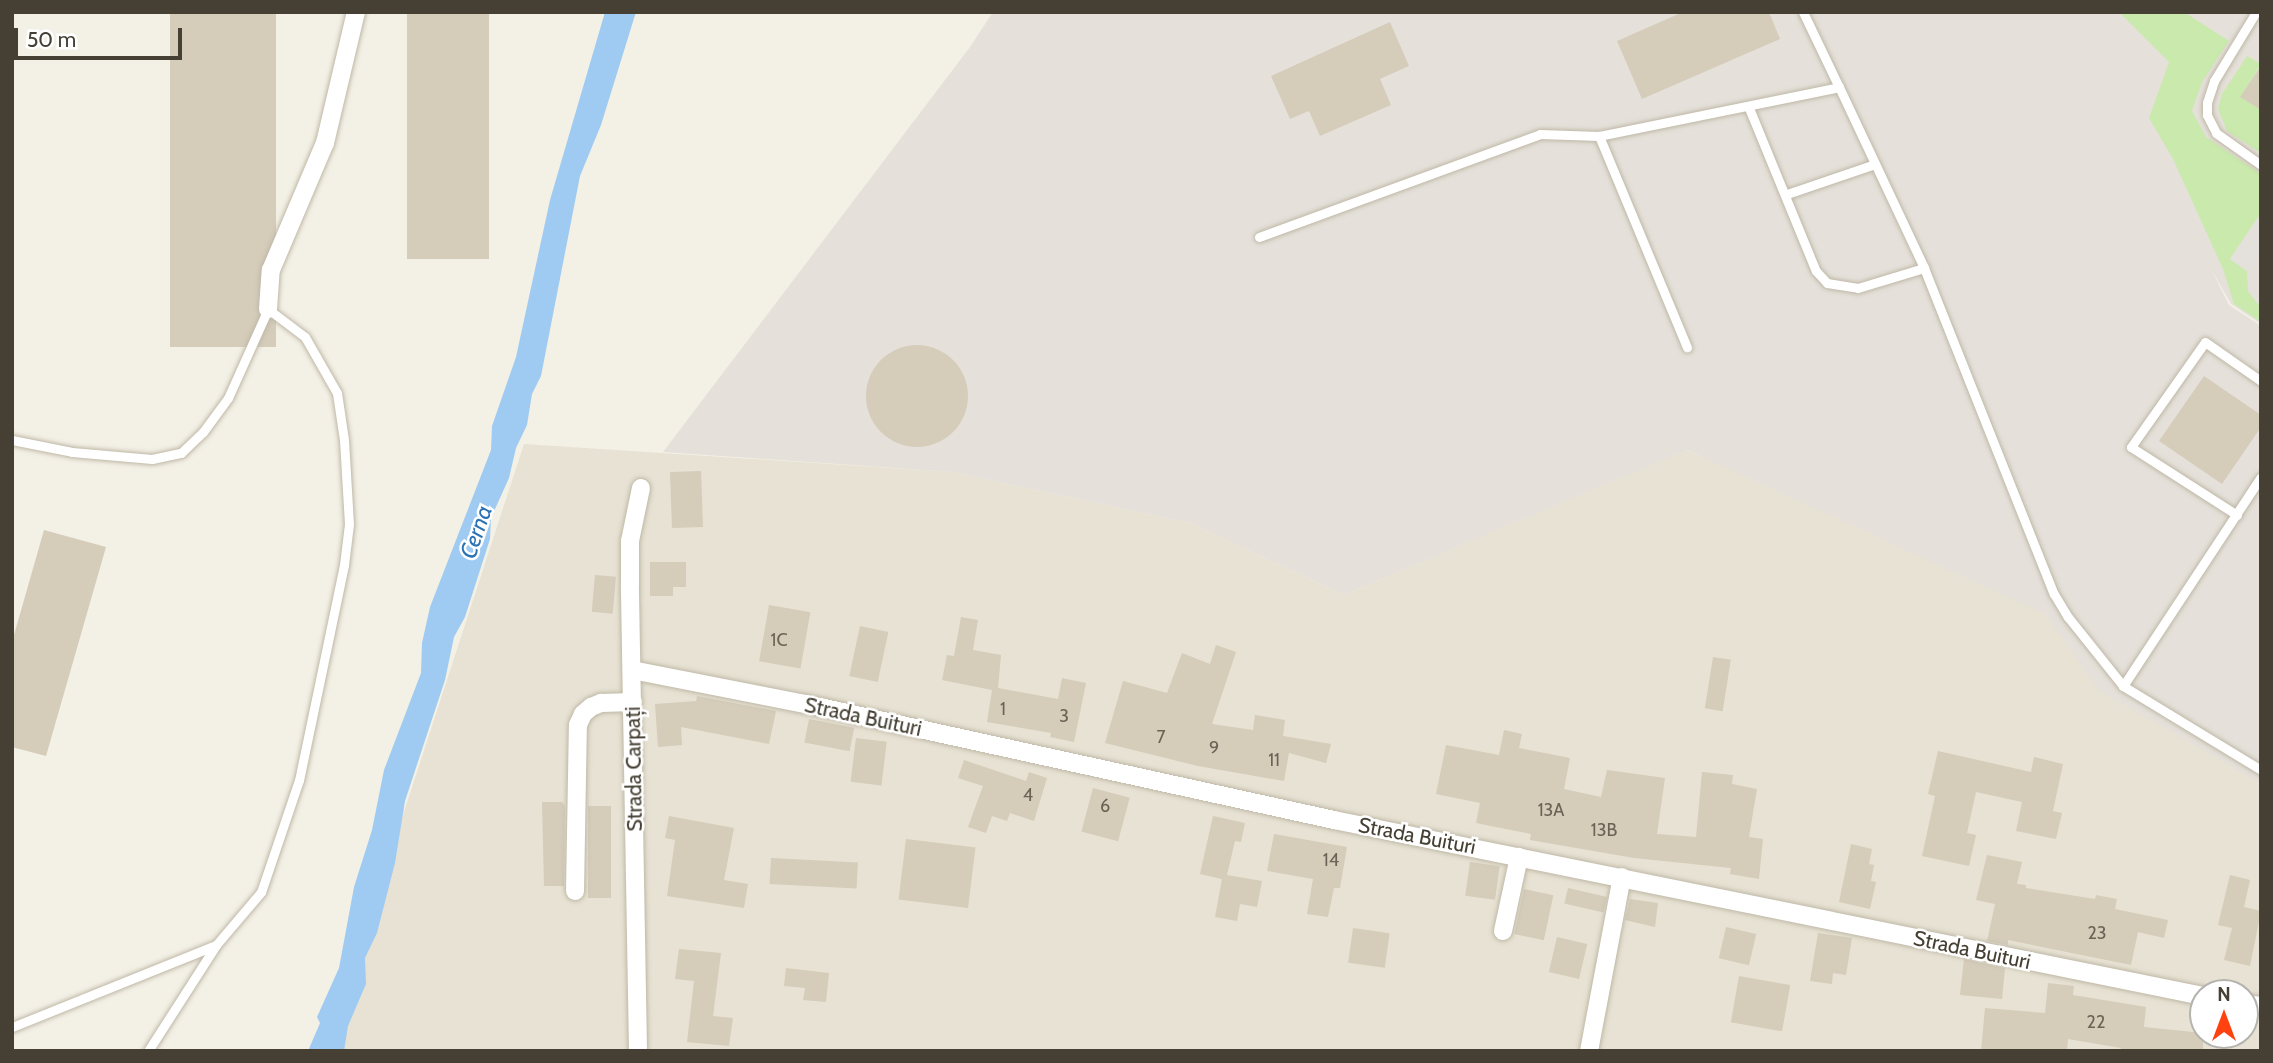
<!DOCTYPE html>
<meta charset="utf-8">
<style>
body{margin:0}
#map{position:relative;width:2273px;height:1063px;overflow:hidden;background:#f3f0e5;font-family:Cabin,sans-serif}
div>[style]{position:absolute}
.residential>*{inset:0;background:#e7e2d3}
.industrial>*{inset:0;background:#e5e1da}
.green>*{inset:0;background:#cae9ac}
.parking>*{inset:0;background:#e4e1dd}
.water>*{inset:0;background:#9fcbf2}
.building>*{inset:0;background:#d5ccba;transform-origin:0 0}
.round{border-radius:50%}
.roads{filter:drop-shadow(0 0 2px #bfb8a7) drop-shadow(0 0 2px #bfb8a7)}
.lane>*{height:9px;margin:-4.5px;padding:0 4.5px;transform-origin:4.5px;border-radius:4.5px;background:#fff}
.street>*{height:18px;margin:-9px;padding:0 9px;transform-origin:9px;border-radius:9px;background:#fff}
span{translate:-50% -50%;white-space:nowrap;text-align:center;line-height:1.15;-webkit-text-stroke:5px #fff;paint-order:stroke}
.number-label{font-size:18px;color:#6a6356}
.number-label span{-webkit-text-stroke-width:0}
.street-label{font-size:21px;color:#464034}
.water-label{font-size:23px;color:#2a72b4;font-style:italic}
.frame{position:absolute;inset:0;border:14px solid #464034;pointer-events:none}
.north{position:absolute;left:2189px;top:979px;width:70px;height:70px;box-sizing:border-box;background:#fff;border:2px solid #b5b3ae;border-radius:50%;rotate:0deg;font-size:19px;font-weight:700;line-height:28px;text-align:center;color:#464034}
.north::after{content:'';display:block;margin:auto;width:24px;height:32px;background:#ff4210;clip-path:polygon(50% 0,100% 100%,50% 72%,0 100%)}
.scale{position:absolute;left:14px;top:28px;width:168px;height:32px;box-sizing:border-box;border:4px solid #464034;border-top:0;padding-left:9px;font-size:21px;line-height:24px;white-space:nowrap;color:#464034;-webkit-text-stroke:5px #fff;paint-order:stroke}
</style>
<div id="map">
<div class="residential">
<i style="clip-path:polygon(evenodd,524px 444px,952px 472px,1190px 523px,1344px 595px,1686px 450px,2038px 595px,2261px 762px,2261px 1051px,326px 1051px,524px 444px,2203px 993px,2245px 993px,2245px 1035px,2203px 1035px,2203px 993px)"></i>
</div>
<div class="industrial">
<i style="clip-path:polygon(993px 12px,2261px 12px,2261px 324px,2231px 304px,2211px 269px,2229px 305px,2261px 326px,2261px 784px,2098px 690px,2045px 614px,1687px 450px,1344px 595px,1190px 523px,952px 472px,663px 452px,970px 47px)"></i>
</div>
<div class="green">
<i style="clip-path:polygon(2119px 12px,2184px 12px,2229px 41px,2202px 82px,2192px 111px,2206px 137px,2261px 174px,2261px 213px,2230px 259px,2247px 271px,2248px 291px,2261px 308px,2261px 322px,2234px 304px,2223px 269px,2173px 159px,2149px 118px,2169px 62px)"></i>
<i style="clip-path:polygon(2247px 56px,2261px 64px,2241px 97px,2261px 110px,2261px 153px,2227px 131px,2218px 109px,2222px 94px)"></i>
</div>
<div class="parking">
<i style="clip-path:polygon(2261px 213px,2261px 250px,2247px 271px,2230px 259px)"></i>
</div>
<div class="water">
<i style="clip-path:polygon(605px 12px,636px 12px,601px 125px,580px 176px,541px 376px,532px 394px,527px 425px,516px 448px,509px 478px,491px 518px,490px 539px,465px 617px,454px 637px,445px 680px,405px 801px,395px 863px,377px 933px,365px 958px,366px 984px,348px 1026px,344px 1051px,308px 1051px,320px 1023px,317px 1017px,339px 968px,354px 887px,372px 830px,384px 770px,421px 673px,422px 643px,430px 607px,491px 450px,492px 426px,516px 357px,550px 200px)"></i>
</div>
<div class="building">
<i style="left:170px;top:12px;width:106px;height:335px"></i>
<i style="left:407px;top:12px;width:82px;height:247px"></i>
<i style="clip-path:polygon(1683px 12px,1769px 12px,1780px 39px,1642px 99px,1617px 41px)"></i>
<i style="clip-path:polygon(1390px 22px,1409px 66px,1380px 79px,1391px 105px,1320px 136px,1309px 111px,1290px 119px,1271px 76px)"></i>
<i style="clip-path:polygon(2261px 66px,2261px 110px,2240px 97px)"></i>
<i class="round" style="left:866px;top:345px;width:102px;height:102px"></i>
<i style="clip-path:polygon(2204px 376px,2261px 415px,2261px 427px,2222px 484px,2159px 441px)"></i>
<i style="left:701px;top:471px;width:56px;height:31px;rotate:88deg"></i>
<i style="clip-path:polygon(44px 530px,106px 547px,46px 756px,12px 747px,12px 642px)"></i>
<i style="clip-path:polygon(650px 562px,686px 562px,686px 587px,673px 587px,673px 596px,650px 596px)"></i>
<i style="left:595px;top:575px;width:21px;height:37px;rotate:5deg"></i>
<i style="left:769px;top:605px;width:42px;height:57px;rotate:10deg"></i>
<i style="clip-path:polygon(961px 617px,978px 620px,973px 650px,1001px 655px,998px 688px,1058px 699px,1062px 678px,1086px 683px,1074px 742px,1050px 737px,1051px 733px,987px 722px,992px 690px,942px 680px,947px 655px,954px 656px)"></i>
<i style="left:860px;top:626px;width:29px;height:51px;rotate:12deg"></i>
<i style="clip-path:polygon(1216px 645px,1236px 652px,1212px 724px,1253px 730px,1255px 715px,1285px 720px,1283px 736px,1331px 744px,1326px 763px,1289px 753px,1284px 781px,1198px 766px,1105px 743px,1123px 681px,1167px 693px,1182px 653px,1210px 664px)"></i>
<i style="left:1713px;top:657px;width:18px;height:52px;rotate:9deg"></i>
<i style="clip-path:polygon(697px 696px,776px 711px,769px 744px,681px 727px,682px 745px,658px 747px,655px 704px,696px 701px)"></i>
<i style="left:809px;top:719px;width:46px;height:24px;rotate:11deg"></i>
<i style="clip-path:polygon(1504px 730px,1522px 734px,1519px 748px,1570px 758px,1564px 789px,1601px 797px,1607px 770px,1665px 778px,1657px 834px,1696px 837px,1702px 772px,1733px 775px,1732px 784px,1757px 789px,1749px 837px,1763px 839px,1759px 879px,1730px 874px,1731px 868px,1634px 858px,1530px 840px,1531px 834px,1476px 823px,1480px 803px,1436px 794px,1446px 745px,1499px 755px)"></i>
<i style="left:856px;top:738px;width:31px;height:44px;rotate:7deg"></i>
<i style="clip-path:polygon(1938px 751px,2031px 772px,2034px 757px,2063px 764px,2053px 811px,2062px 813px,2056px 839px,2016px 831px,2022px 802px,1976px 792px,1967px 833px,1976px 835px,1969px 866px,1922px 856px,1935px 796px,1928px 794px)"></i>
<i style="clip-path:polygon(964px 760px,1026px 781px,1029px 772px,1047px 778px,1034px 821px,1010px 813px,1007px 821px,992px 816px,986px 833px,968px 827px,983px 786px,958px 778px)"></i>
<i style="left:1093px;top:788px;width:38px;height:45px;rotate:15deg"></i>
<i style="clip-path:polygon(542px 802px,562px 802px,565px 806px,564px 886px,544px 886px)"></i>
<i style="left:588px;top:806px;width:23px;height:92px"></i>
<i style="clip-path:polygon(669px 816px,734px 828px,724px 880px,748px 884px,744px 908px,667px 896px,675px 840px,665px 838px)"></i>
<i style="clip-path:polygon(1213px 816px,1245px 823px,1241px 842px,1235px 841px,1227px 875px,1262px 881px,1257px 907px,1240px 904px,1237px 921px,1215px 917px,1222px 879px,1200px 874px)"></i>
<i style="clip-path:polygon(1274px 834px,1347px 847px,1340px 888px,1334px 888px,1328px 917px,1307px 914px,1313px 879px,1267px 871px)"></i>
<i style="left:906px;top:839px;width:70px;height:61px;rotate:7deg"></i>
<i style="clip-path:polygon(1851px 844px,1872px 849px,1869px 864px,1874px 865px,1871px 881px,1876px 882px,1870px 909px,1839px 902px)"></i>
<i style="clip-path:polygon(1987px 855px,2022px 862px,2017px 884px,2026px 885px,2026px 888px,2095px 899px,2096px 895px,2117px 899px,2115px 909px,2168px 920px,2164px 938px,2138px 932px,2131px 965px,2008px 940px,2008px 945px,1987px 941px,1995px 904px,1976px 900px)"></i>
<i style="left:771px;top:858px;width:87px;height:26px;rotate:3deg"></i>
<i style="left:1470px;top:862px;width:30px;height:34px;rotate:8deg"></i>
<i style="clip-path:polygon(2230px 875px,2250px 880px,2244px 907px,2261px 911px,2250px 966px,2224px 960px,2232px 928px,2218px 925px)"></i>
<i style="left:1568px;top:888px;width:40px;height:16px;rotate:13deg"></i>
<i style="left:1524px;top:889px;width:30px;height:46px;rotate:12deg"></i>
<i style="clip-path:polygon(1630px 899px,1658px 903px,1655px 927px,1625px 920px)"></i>
<i style="left:1726px;top:927px;width:31px;height:32px;rotate:13deg"></i>
<i style="left:1353px;top:928px;width:37px;height:35px;rotate:8deg"></i>
<i style="clip-path:polygon(1818px 933px,1852px 938px,1846px 975px,1833px 973px,1832px 984px,1810px 981px)"></i>
<i style="left:1557px;top:937px;width:31px;height:36px;rotate:13deg"></i>
<i style="clip-path:polygon(679px 949px,721px 953px,713px 1016px,733px 1018px,729px 1046px,687px 1042px,694px 981px,675px 979px)"></i>
<i style="clip-path:polygon(1964px 959px,2005px 968px,2002px 999px,1960px 995px)"></i>
<i style="clip-path:polygon(786px 968px,829px 973px,826px 1002px,803px 1000px,805px 988px,784px 986px)"></i>
<i style="left:1739px;top:976px;width:52px;height:47px;rotate:10deg"></i>
<i style="clip-path:polygon(2048px 983px,2074px 986px,2073px 995px,2146px 1007px,2144px 1027px,2203px 1033px,2203px 1051px,2120px 1051px,2121px 1048px,2068px 1039px,2067px 1051px,1981px 1051px,1985px 1008px,2045px 1013px)"></i>
</div>
<div class="roads">
<div class="lane">
<i style="left:1803px;top:12px;width:83px;rotate:64.4deg"></i>
<i style="left:2256px;top:12px;width:81px;rotate:121.3deg"></i>
<i style="left:2214px;top:81px;width:23px;rotate:108deg"></i>
<i style="left:2207px;top:103px;width:12px;rotate:90deg"></i>
<i style="left:2207px;top:115px;width:20px;rotate:63deg"></i>
<i style="left:2216px;top:133px;width:55px;rotate:35.4deg"></i>
<i style="left:1749px;top:108px;width:176px;rotate:67.7deg"></i>
<i style="left:1816px;top:271px;width:16px;rotate:47deg"></i>
<i style="left:1827px;top:283px;width:31px;rotate:9deg"></i>
<i style="left:1858px;top:288px;width:69px;rotate:-16.9deg"></i>
<i style="left:1599px;top:136px;width:229px;rotate:67.4deg"></i>
<i style="left:1787px;top:194px;width:93px;rotate:-18.8deg"></i>
<i style="left:1259px;top:237px;width:299px;rotate:-20.1deg"></i>
<i style="left:1540px;top:134px;width:59px;rotate:1.9deg"></i>
<i style="left:1599px;top:136px;width:245px;rotate:-11.5deg"></i>
<i style="left:1839px;top:87px;width:200px;rotate:64.8deg"></i>
<i style="left:1924px;top:268px;width:351px;rotate:68.3deg"></i>
<i style="left:2054px;top:594px;width:27px;rotate:59deg"></i>
<i style="left:2068px;top:617px;width:88px;rotate:51.4deg"></i>
<i style="left:2123px;top:686px;width:162px;rotate:31.3deg"></i>
<i style="left:12px;top:440px;width:61px;rotate:11.3deg"></i>
<i style="left:72px;top:452px;width:80px;rotate:5deg"></i>
<i style="left:152px;top:459px;width:30px;rotate:-12deg"></i>
<i style="left:181px;top:453px;width:30px;rotate:-44deg"></i>
<i style="left:203px;top:432px;width:42px;rotate:-53.7deg"></i>
<i style="left:228px;top:398px;width:98px;rotate:-65.8deg"></i>
<i style="left:268px;top:309px;width:46px;rotate:37.1deg"></i>
<i style="left:305px;top:337px;width:64px;rotate:60.3deg"></i>
<i style="left:337px;top:393px;width:48px;rotate:81.5deg"></i>
<i style="left:344px;top:440px;width:84px;rotate:86.6deg"></i>
<i style="left:349px;top:524px;width:41px;rotate:97deg"></i>
<i style="left:344px;top:565px;width:220px;rotate:101.8deg"></i>
<i style="left:299px;top:780px;width:118px;rotate:108.7deg"></i>
<i style="left:261px;top:892px;width:70px;rotate:130.3deg"></i>
<i style="left:216px;top:945px;width:220px;rotate:158.1deg"></i>
<i style="left:2237px;top:515px;width:126px;rotate:-147.3deg"></i>
<i style="left:2131px;top:447px;width:128px;rotate:-54.8deg"></i>
<i style="left:2205px;top:342px;width:68px;rotate:34.9deg"></i>
<i style="left:2123px;top:686px;width:250px;rotate:-56.6deg"></i>
<i style="left:148px;top:1051px;width:126px;rotate:-57.3deg"></i>
</div>
<div class="street">
<i style="left:268px;top:309px;width:39px;rotate:-86deg"></i>
<i style="left:271px;top:270px;width:138px;rotate:-67deg"></i>
<i style="left:325px;top:143px;width:135px;rotate:-76.7deg"></i>
<i style="left:632px;top:670px;width:177px;rotate:11.1deg"></i>
<i style="left:806px;top:704px;width:541px;rotate:12.39deg"></i>
<i style="left:1334px;top:820px;width:887px;rotate:11.45deg"></i>
<i style="left:575px;top:891px;width:166px;rotate:-89deg"></i>
<i style="left:578px;top:725px;width:12px;rotate:-66deg"></i>
<i style="left:583px;top:714px;width:11px;rotate:-41deg"></i>
<i style="left:591px;top:707px;width:11px;rotate:-22deg"></i>
<i style="left:601px;top:703px;width:32px;rotate:-2deg"></i>
<i style="left:1503px;top:931px;width:76px;rotate:-77.8deg"></i>
<i style="left:2245px;top:1004px;width:16px;rotate:7deg"></i>
<i style="left:638px;top:1051px;width:467px;rotate:-91deg"></i>
<i style="left:630px;top:584px;width:43px;rotate:-90deg"></i>
<i style="left:630px;top:541px;width:54px;rotate:-78.3deg"></i>
<i style="left:1589px;top:1051px;width:177px;rotate:-79.3deg"></i>
</div>
</div>
<div class="number-label">
<span style="left:779px;top:640px">1C</span>
<span style="left:1003px;top:709px">1</span>
<span style="left:1064px;top:716px">3</span>
<span style="left:1161px;top:737px">7</span>
<span style="left:1214px;top:748px">9</span>
<span style="left:1274px;top:760px">11</span>
<span style="left:1028px;top:795px">4</span>
<span style="left:1105px;top:806px">6</span>
<span style="left:1551px;top:810px">13A</span>
<span style="left:1604px;top:830px">13B</span>
<span style="left:1331px;top:860px">14</span>
<span style="left:2097px;top:933px">23</span>
<span style="left:2096px;top:1022px">22</span>
</div>
<div class="street-label">
<span style="left:863px;top:717px;rotate:12deg">Strada Buituri</span>
<span style="left:634px;top:769px;rotate:-91deg">Strada Carpați</span>
<span style="left:1417px;top:836px;rotate:11deg">Strada Buituri</span>
<span style="left:1972px;top:950px;rotate:12deg">Strada Buituri</span>
</div>
<div class="water-label">
<span style="left:476px;top:532px;rotate:-71deg">Cerna</span>
</div>
<div class="frame"></div>
<div class="north">N</div>
<div class="scale">50 m</div>
</div>
